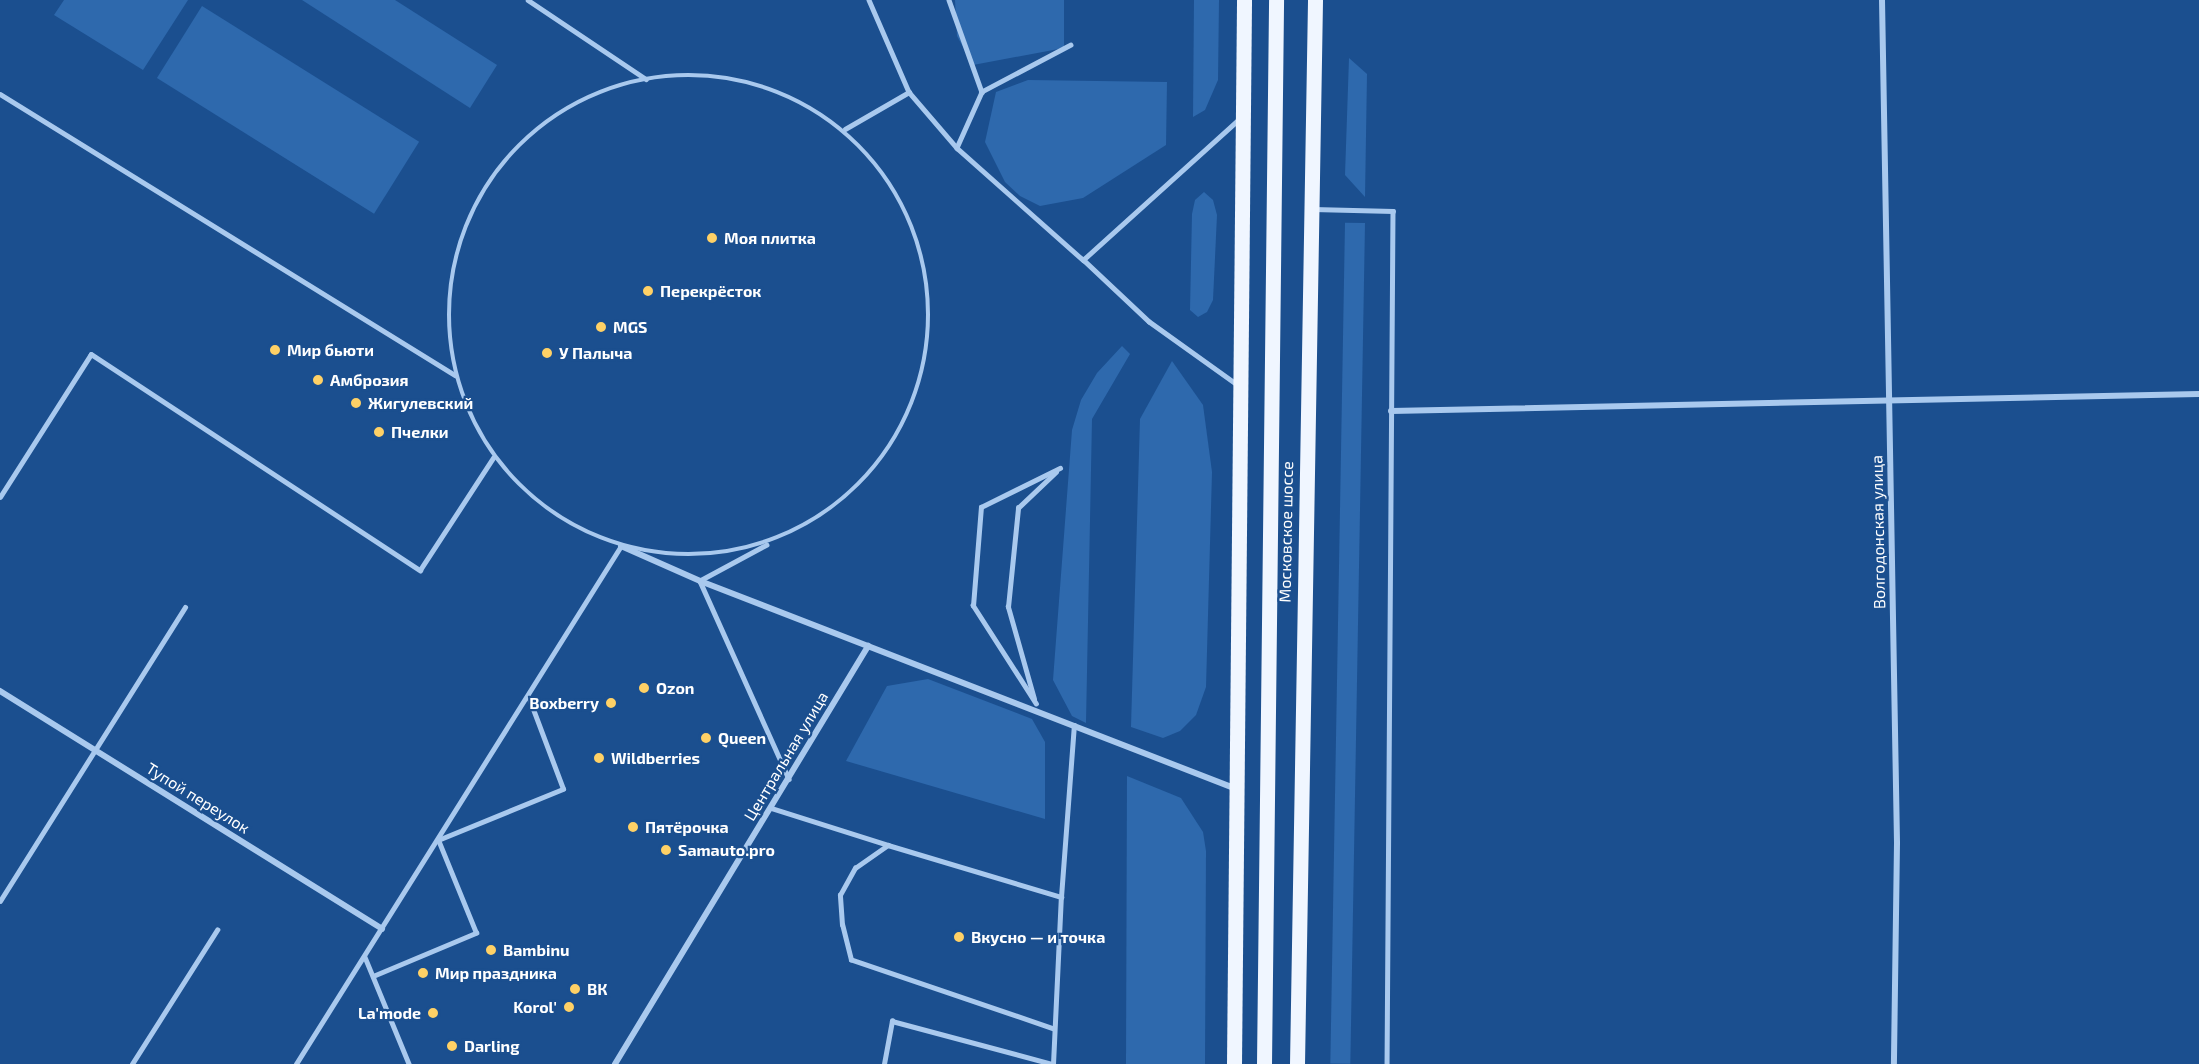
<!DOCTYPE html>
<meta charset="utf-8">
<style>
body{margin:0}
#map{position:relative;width:2199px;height:1064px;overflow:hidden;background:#1b4f8f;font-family:"Exo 2",sans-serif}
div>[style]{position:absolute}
.green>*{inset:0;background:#2e69ad;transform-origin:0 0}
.lane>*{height:4.5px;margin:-2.25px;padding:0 2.25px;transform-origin:2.25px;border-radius:2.25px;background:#a9c9ee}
.lane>.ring{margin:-2.25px;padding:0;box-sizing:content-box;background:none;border:4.5px solid #a9c9ee;border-radius:50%}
.street>*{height:6px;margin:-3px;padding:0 3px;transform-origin:3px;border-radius:3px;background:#a9c9ee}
.primary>*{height:15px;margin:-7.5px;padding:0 7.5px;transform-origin:7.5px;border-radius:7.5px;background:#f0f6ff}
.dots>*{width:16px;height:16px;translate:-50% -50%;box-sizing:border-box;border:3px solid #1b4f8f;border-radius:50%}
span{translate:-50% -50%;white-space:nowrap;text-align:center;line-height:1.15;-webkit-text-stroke:4.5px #1b4f8f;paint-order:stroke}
.poi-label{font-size:16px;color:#fff;font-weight:700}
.left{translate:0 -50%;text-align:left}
.right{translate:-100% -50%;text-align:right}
.street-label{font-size:16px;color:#fff}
</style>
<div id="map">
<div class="green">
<i style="clip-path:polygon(64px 0,188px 0,143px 70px,54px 15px)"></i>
<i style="clip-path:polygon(302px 0,395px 0,497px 65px,470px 108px)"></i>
<i style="clip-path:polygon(955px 0,1064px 0,1064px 48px,973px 65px,957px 36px)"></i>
<i style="clip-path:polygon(1194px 0,1219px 0,1218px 80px,1205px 110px,1193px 117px)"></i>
<i style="left:202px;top:6px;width:256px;height:85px;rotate:32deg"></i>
<i style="clip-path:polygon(1349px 58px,1367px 74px,1365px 197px,1345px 175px)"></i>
<i style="clip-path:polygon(1028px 80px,1167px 82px,1166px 145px,1083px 198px,1040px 206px,1020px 196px,1005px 182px,985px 142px,996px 92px)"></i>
<i style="clip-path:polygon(1204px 192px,1213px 200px,1217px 215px,1213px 300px,1207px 312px,1198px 317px,1190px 310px,1192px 214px,1195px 200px)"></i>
<i style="left:1365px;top:223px;width:841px;height:20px;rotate:91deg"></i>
<i style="clip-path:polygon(1122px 346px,1130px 354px,1092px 419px,1086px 723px,1072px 716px,1053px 680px,1072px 430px,1081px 400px,1097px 373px)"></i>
<i style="clip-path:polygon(1172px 361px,1203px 405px,1212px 472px,1206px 687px,1196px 715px,1180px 731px,1163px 738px,1131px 727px,1140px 419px)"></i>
<i style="clip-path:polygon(928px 679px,1032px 719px,1045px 742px,1045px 819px,846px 761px,887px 686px)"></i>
<i style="clip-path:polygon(1127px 776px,1181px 798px,1203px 832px,1206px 851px,1205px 1064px,1126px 1064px)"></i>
</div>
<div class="lane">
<i style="left:528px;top:0;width:142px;rotate:33.8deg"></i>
<i style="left:869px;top:0;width:100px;rotate:66.5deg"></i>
<i style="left:909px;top:92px;width:74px;rotate:49.4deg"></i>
<i style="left:949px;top:0;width:98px;rotate:70.3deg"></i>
<i style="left:1071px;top:45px;width:101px;rotate:152.2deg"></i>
<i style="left:982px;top:92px;width:61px;rotate:114.1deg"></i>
<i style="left:957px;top:148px;width:169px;rotate:41.6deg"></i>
<i class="ring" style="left:449px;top:75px;width:475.5px;height:475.5px"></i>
<i style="left:0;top:94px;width:535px;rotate:31.7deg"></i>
<i style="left:845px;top:129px;width:74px;rotate:-30deg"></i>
<i style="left:1313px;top:209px;width:80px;rotate:1.4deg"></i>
<i style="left:1393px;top:211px;width:853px;rotate:90.4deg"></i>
<i style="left:1237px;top:385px;width:108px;rotate:-144.4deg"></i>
<i style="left:1149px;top:322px;width:91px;rotate:-136.8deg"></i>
<i style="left:1083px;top:260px;width:210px;rotate:-42.1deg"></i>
<i style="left:0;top:497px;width:169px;rotate:-57.5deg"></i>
<i style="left:91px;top:354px;width:394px;rotate:33.3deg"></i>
<i style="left:420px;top:570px;width:134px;rotate:-56.9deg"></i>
<i style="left:767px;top:545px;width:76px;rotate:151.8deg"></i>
<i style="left:700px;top:581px;width:217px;rotate:65.8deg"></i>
<i style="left:1034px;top:699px;width:96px;rotate:-105.8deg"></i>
<i style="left:1008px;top:607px;width:100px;rotate:-84.2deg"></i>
<i style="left:1018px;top:508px;width:52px;rotate:-43.5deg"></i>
<i style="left:1036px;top:704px;width:117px;rotate:-122.7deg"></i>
<i style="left:973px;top:606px;width:99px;rotate:-85.4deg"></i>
<i style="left:981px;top:507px;width:88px;rotate:-26.3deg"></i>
<i style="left:771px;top:808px;width:123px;rotate:17.5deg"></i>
<i style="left:0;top:901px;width:347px;rotate:-57.8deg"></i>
<i style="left:365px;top:957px;width:116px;rotate:67.6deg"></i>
<i style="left:373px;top:976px;width:112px;rotate:-22.7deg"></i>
<i style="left:476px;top:933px;width:100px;rotate:-112.2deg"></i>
<i style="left:438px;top:840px;width:135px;rotate:-22.2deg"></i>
<i style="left:563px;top:789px;width:99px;rotate:-110.6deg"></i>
<i style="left:1054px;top:1029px;width:214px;rotate:-161.2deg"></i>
<i style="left:851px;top:960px;width:36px;rotate:-104deg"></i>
<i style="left:842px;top:925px;width:30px;rotate:-94deg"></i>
<i style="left:840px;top:895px;width:31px;rotate:-61deg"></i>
<i style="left:855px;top:868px;width:40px;rotate:-34.9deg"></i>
<i style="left:888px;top:845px;width:181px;rotate:16.7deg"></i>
<i style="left:1061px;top:897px;width:172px;rotate:-85.7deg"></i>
<i style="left:132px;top:1064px;width:159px;rotate:-57.6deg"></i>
<i style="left:296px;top:1064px;width:612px;rotate:-57.9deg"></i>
<i style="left:884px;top:1064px;width:44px;rotate:-79.5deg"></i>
<i style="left:892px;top:1021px;width:166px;rotate:15deg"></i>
<i style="left:1053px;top:1064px;width:167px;rotate:-87.3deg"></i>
</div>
<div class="street">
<i style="left:1882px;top:0;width:843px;rotate:88.98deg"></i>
<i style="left:1897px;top:843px;width:221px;rotate:90.8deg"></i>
<i style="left:1391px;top:411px;width:808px;rotate:-1.21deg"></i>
<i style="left:621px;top:546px;width:86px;rotate:23.9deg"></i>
<i style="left:700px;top:581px;width:573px;rotate:21.19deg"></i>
<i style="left:0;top:691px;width:450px;rotate:31.9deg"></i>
<i style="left:615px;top:1064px;width:489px;rotate:-58.8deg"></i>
</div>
<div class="primary">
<i style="left:1234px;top:1064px;width:1064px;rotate:-89.46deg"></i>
<i style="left:1264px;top:1064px;width:1064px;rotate:-89.35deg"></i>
<i style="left:1297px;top:1064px;width:1064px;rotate:-89.03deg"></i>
</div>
<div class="dots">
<i style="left:712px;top:238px;background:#ffd166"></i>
<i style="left:648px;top:291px;background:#ffd166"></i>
<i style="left:601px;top:327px;background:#ffd166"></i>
<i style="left:275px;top:350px;background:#ffd166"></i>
<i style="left:547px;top:353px;background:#ffd166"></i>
<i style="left:318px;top:380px;background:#ffd166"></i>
<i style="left:356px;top:403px;background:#ffd166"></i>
<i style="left:379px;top:432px;background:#ffd166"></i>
<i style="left:644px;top:688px;background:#ffd166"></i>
<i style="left:611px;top:703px;background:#ffd166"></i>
<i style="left:706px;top:738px;background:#ffd166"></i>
<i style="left:599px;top:758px;background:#ffd166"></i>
<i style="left:633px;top:827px;background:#ffd166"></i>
<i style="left:666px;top:850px;background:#ffd166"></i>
<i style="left:959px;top:937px;background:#ffd166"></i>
<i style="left:491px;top:950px;background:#ffd166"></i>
<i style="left:423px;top:973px;background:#ffd166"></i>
<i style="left:575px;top:989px;background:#ffd166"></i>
<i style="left:569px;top:1007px;background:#ffd166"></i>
<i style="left:433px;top:1013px;background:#ffd166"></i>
<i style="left:452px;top:1046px;background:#ffd166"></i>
</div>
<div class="poi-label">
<span class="left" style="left:724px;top:238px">Моя плитка</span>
<span class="left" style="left:660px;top:291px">Перекрёсток</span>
<span class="left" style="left:613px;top:327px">MGS</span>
<span class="left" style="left:287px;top:350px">Мир бьюти</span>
<span class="left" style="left:559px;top:353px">У Палыча</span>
<span class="left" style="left:330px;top:380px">Амброзия</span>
<span class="left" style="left:368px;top:403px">Жигулевский</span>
<span class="left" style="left:391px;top:432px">Пчелки</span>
<span class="left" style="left:656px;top:688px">Ozon</span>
<span class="right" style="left:599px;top:703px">Boxberry</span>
<span class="left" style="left:718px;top:738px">Queen</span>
<span class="left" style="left:611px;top:758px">Wildberries</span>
<span class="left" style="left:645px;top:827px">Пятёрочка</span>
<span class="left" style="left:678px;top:850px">Samauto.pro</span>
<span class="left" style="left:971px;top:937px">Вкусно — и точка</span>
<span class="left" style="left:503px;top:950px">Bambinu</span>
<span class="left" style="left:435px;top:973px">Мир праздника</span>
<span class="left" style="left:587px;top:989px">ВК</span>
<span class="right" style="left:557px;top:1007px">Korol'</span>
<span class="right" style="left:421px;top:1013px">La'mode</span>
<span class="left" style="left:464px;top:1046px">Darling</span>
</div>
<div class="street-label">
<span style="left:1286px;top:532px;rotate:-89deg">Московское шоссе</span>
<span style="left:1878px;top:532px;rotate:-91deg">Волгодонская улица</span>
<span style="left:786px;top:756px;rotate:-59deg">Центральная улица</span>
<span style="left:198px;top:798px;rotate:32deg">Тупой переулок</span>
</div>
</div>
